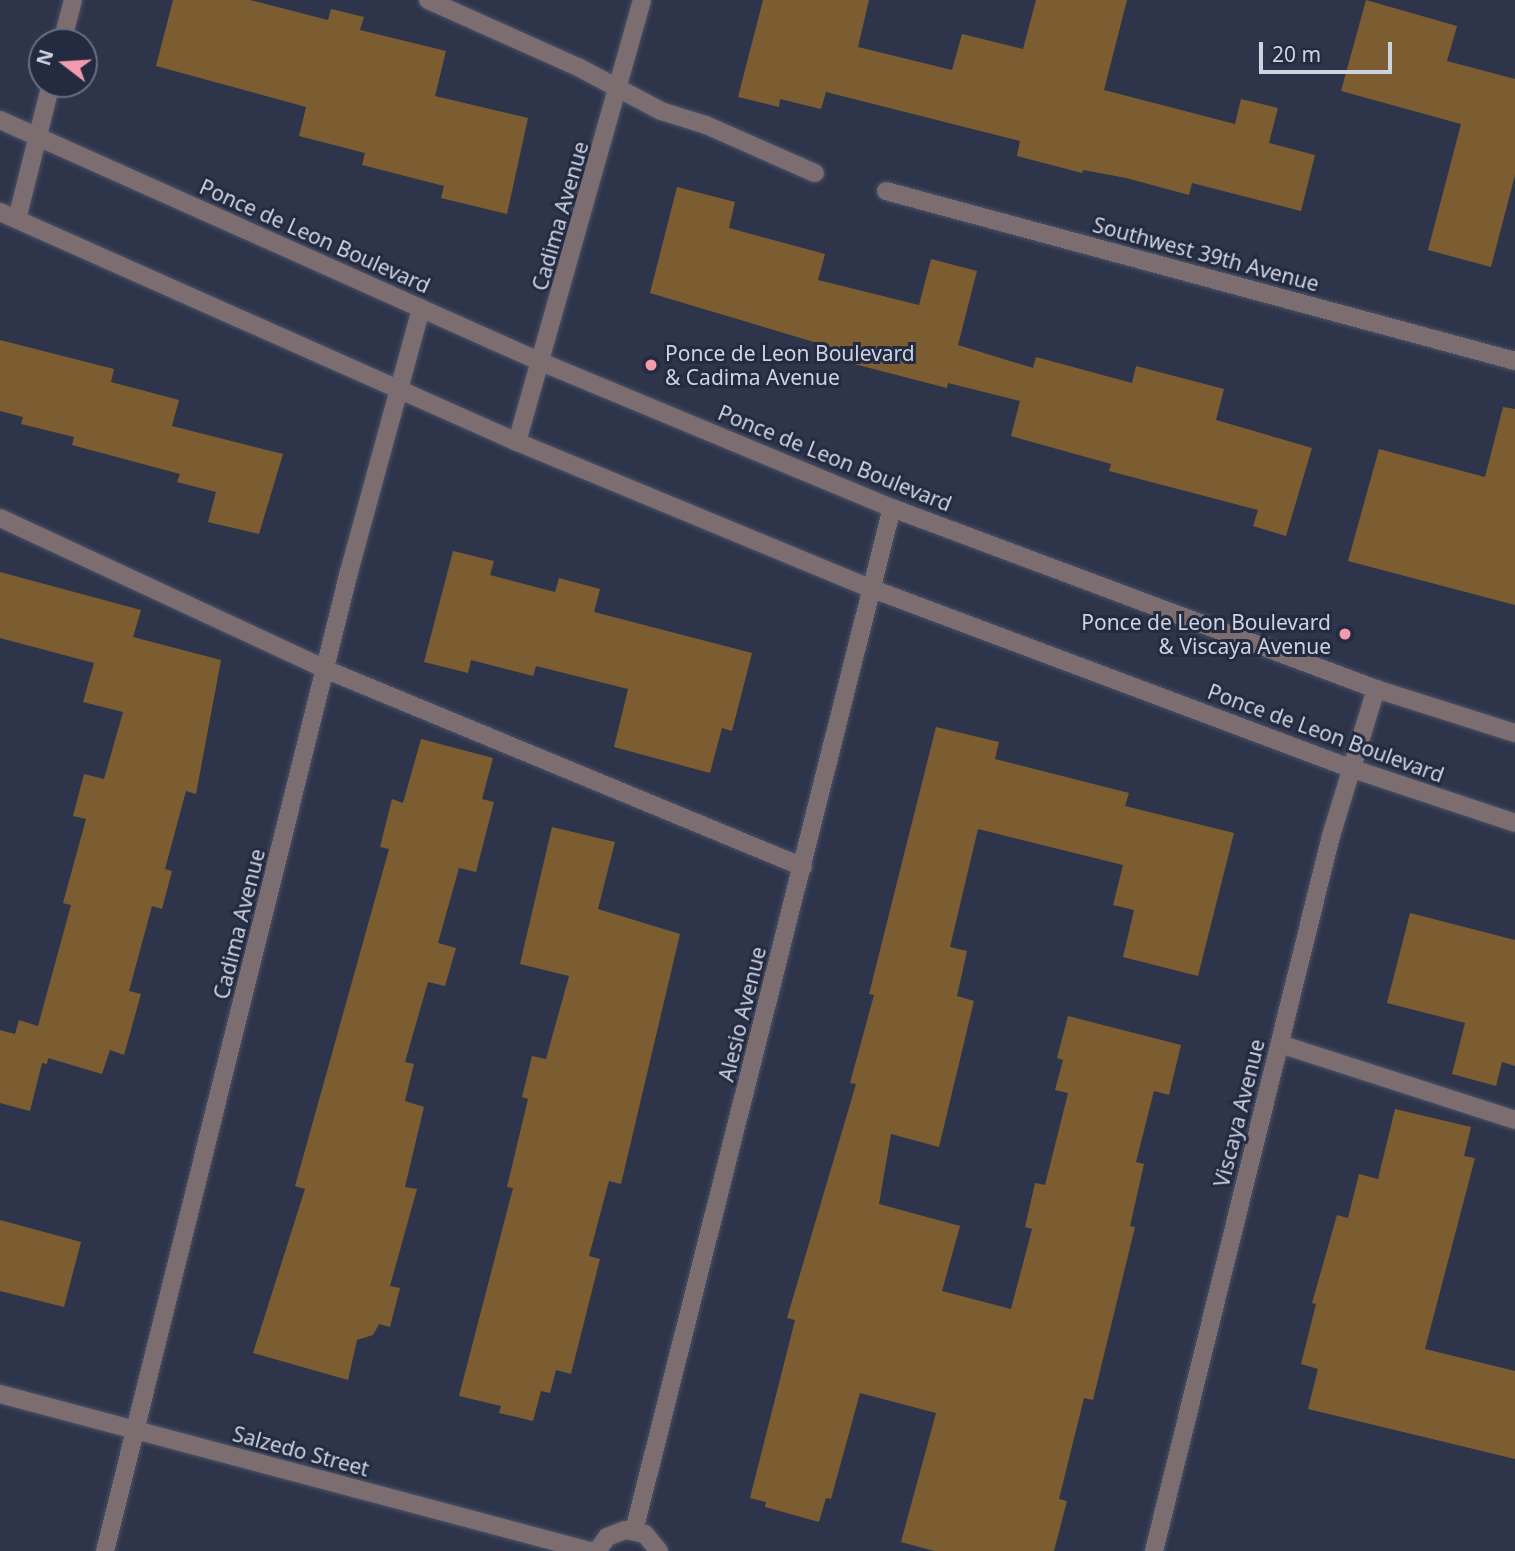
<!DOCTYPE html>
<style>
body{margin:0}
#map{position:relative;width:1515px;height:1551px;overflow:hidden;background:#2e354b;font-family:"Noto Sans",sans-serif}
div>[style]{position:absolute}
.building>*{inset:0;background:#7c5d32}
.roads{filter:drop-shadow(0 0 2px #4b5166) drop-shadow(0 0 2px #4b5166)}
.minor>*{height:18px;margin:-9px;padding:0 9px;transform-origin:9px;border-radius:9px;background:#7c6e70}
.dots>*{width:19px;height:19px;translate:-50% -50%;box-sizing:border-box;border:4px solid #242b40;border-radius:50%}
span{translate:-50% -50%;white-space:nowrap;text-align:center;line-height:1.15;-webkit-text-stroke:6px #242b40;paint-order:stroke}
.street-label{font-size:21px;color:#ced3e1}
.poi-label{font-size:21px;color:#ced3e1}
.left{translate:0 -50%;text-align:left}
.right{translate:-100% -50%;text-align:right}
.north{position:absolute;left:28px;top:28px;width:70px;height:70px;box-sizing:border-box;background:#242b40;border:2px solid #686e80;border-radius:50%;rotate:287deg;font-size:19px;font-weight:700;line-height:28px;text-align:center;color:#ced3e1}
.north::after{content:'';display:block;margin:auto;width:24px;height:32px;background:#f29aae;clip-path:polygon(50% 0,100% 100%,50% 72%,0 100%)}
.scale{position:absolute;left:1259px;top:42px;width:133px;height:32px;box-sizing:border-box;border:4px solid #ced3e1;border-top:0;padding-left:9px;font-size:21px;line-height:24px;white-space:nowrap;color:#ced3e1;-webkit-text-stroke:5px #242b40;paint-order:stroke}
</style>
<div id="map">
<div class="building">
<i style="clip-path:polygon(173px 0,250px 0,328px 20px,331px 9px,364px 17px,360px 30px,446px 51px,435px 96px,528px 118px,507px 214px,441px 198px,444px 186px,362px 165px,365px 153px,299px 136px,306px 107px,156px 66px)"></i>
<i style="clip-path:polygon(763px 0,869px 0,858px 47px,952px 70px,962px 34px,1023px 49px,1036px 0,1127px 0,1104px 90px,1235px 124px,1241px 99px,1278px 108px,1269px 143px,1315px 155px,1301px 211px,1192px 183px,1189px 195px,1126px 178px,1083px 170px,1082px 173px,1017px 156px,1020px 141px,826px 92px,821px 109px,780px 99px,779px 107px,738px 97px)"></i>
<i style="clip-path:polygon(1366px 0,1457px 26px,1447px 61px,1515px 79px,1515px 175px,1491px 267px,1428px 250px,1461px 124px,1341px 91px)"></i>
<i style="clip-path:polygon(677px 187px,735px 202px,729px 228px,825px 254px,818px 280px,919px 305px,931px 259px,977px 271px,958px 345px,1033px 368px,1036px 357px,1132px 383px,1136px 366px,1224px 389px,1216px 420px,1312px 448px,1286px 536px,1253px 526px,1258px 510px,1109px 471px,1111px 464px,1011px 436px,1020px 401px,948px 383px,947px 388px,831px 358px,834px 348px,650px 293px)"></i>
<i style="clip-path:polygon(0 340px,114px 369px,111px 382px,179px 400px,172px 426px,283px 454px,259px 534px,208px 522px,216px 492px,177px 482px,180px 474px,72px 445px,74px 437px,21px 424px,23px 417px,0 411px)"></i>
<i style="clip-path:polygon(1503px 407px,1515px 409px,1515px 605px,1348px 561px,1379px 449px,1485px 477px)"></i>
<i style="clip-path:polygon(453px 551px,494px 561px,490px 575px,555px 592px,559px 578px,600px 589px,594px 612px,752px 653px,732px 731px,722px 728px,710px 773px,614px 747px,628px 689px,536px 666px,533px 676px,471px 660px,468px 673px,424px 662px)"></i>
<i style="clip-path:polygon(0 572px,141px 610px,133px 637px,221px 660px,196px 794px,186px 791px,165px 869px,172px 871px,162px 909px,152px 906px,129px 991px,141px 994px,124px 1055px,110px 1050px,102px 1074px,48px 1058px,47px 1064px,42px 1063px,30px 1111px,0 1103px,0 1030px,15px 1034px,19px 1020px,38px 1026px,71px 905px,63px 903px,86px 819px,73px 816px,84px 774px,104px 779px,123px 712px,83px 702px,94px 663px,0 638px)"></i>
<i style="clip-path:polygon(936px 727px,999px 742px,995px 759px,1129px 793px,1125px 806px,1234px 833px,1198px 976px,1123px 957px,1134px 910px,1113px 905px,1123px 865px,978px 829px,950px 947px,967px 951px,957px 996px,974px 1001px,939px 1147px,891px 1134px,879px 1204px,960px 1226px,942px 1291px,1011px 1309px,1032px 1229px,1025px 1227px,1035px 1183px,1045px 1185px,1068px 1093px,1055px 1090px,1063px 1060px,1057px 1058px,1068px 1016px,1181px 1045px,1169px 1095px,1154px 1091px,1136px 1162px,1144px 1164px,1130px 1226px,1135px 1227px,1093px 1400px,1084px 1398px,1059px 1499px,1067px 1501px,1054px 1551px,934px 1551px,901px 1542px,936px 1413px,860px 1393px,831px 1499px,826px 1498px,819px 1522px,765px 1507px,766px 1502px,750px 1498px,795px 1320px,787px 1318px,856px 1084px,850px 1083px,874px 995px,869px 994px)"></i>
<i style="clip-path:polygon(421px 739px,493px 758px,482px 799px,494px 802px,476px 872px,459px 868px,438px 943px,456px 948px,445px 986px,428px 982px,405px 1062px,414px 1064px,405px 1101px,424px 1107px,405px 1187px,417px 1189px,390px 1286px,400px 1288px,390px 1327px,379px 1324px,373px 1335px,357px 1340px,348px 1380px,253px 1353px,305px 1189px,295px 1186px,389px 849px,380px 847px,392px 799px,403px 803px)"></i>
<i style="clip-path:polygon(552px 827px,615px 842px,598px 909px,680px 934px,621px 1184px,609px 1181px,589px 1256px,600px 1259px,571px 1374px,556px 1370px,550px 1393px,541px 1391px,533px 1421px,499px 1413px,501px 1406px,459px 1396px,513px 1188px,507px 1187px,528px 1099px,522px 1097px,532px 1056px,546px 1059px,569px 976px,520px 964px)"></i>
<i style="clip-path:polygon(1410px 913px,1515px 940px,1515px 1066px,1502px 1062px,1496px 1086px,1452px 1074px,1465px 1023px,1387px 1003px)"></i>
<i style="clip-path:polygon(1395px 1109px,1471px 1127px,1464px 1156px,1475px 1158px,1425px 1349px,1515px 1371px,1515px 1459px,1308px 1409px,1318px 1369px,1301px 1364px,1316px 1304px,1312px 1303px,1337px 1215px,1348px 1218px,1359px 1174px,1378px 1179px)"></i>
<i style="clip-path:polygon(0 1220px,81px 1242px,64px 1307px,0 1291px)"></i>
</div>
<div class="roads">
<div class="minor">
<i style="left:428px;top:0;width:164px;rotate:24.1deg"></i>
<i style="left:578px;top:67px;width:94px;rotate:27.9deg"></i>
<i style="left:661px;top:111px;width:47px;rotate:17.3deg"></i>
<i style="left:706px;top:125px;width:119px;rotate:23.8deg"></i>
<i style="left:62px;top:42px;width:43px;rotate:-75.3deg"></i>
<i style="left:0;top:120px;width:593px;rotate:24.1deg"></i>
<i style="left:541px;top:362px;width:380px;rotate:22.6deg"></i>
<i style="left:892px;top:508px;width:517px;rotate:20.5deg"></i>
<i style="left:1376px;top:689px;width:146px;rotate:17.6deg"></i>
<i style="left:886px;top:191px;width:652px;rotate:15.12deg"></i>
<i style="left:0;top:212px;width:566px;rotate:23.98deg"></i>
<i style="left:517px;top:442px;width:382px;rotate:22.5deg"></i>
<i style="left:870px;top:588px;width:513px;rotate:20.56deg"></i>
<i style="left:1350px;top:768px;width:174px;rotate:18.4deg"></i>
<i style="left:17px;top:219px;width:139px;rotate:-75.9deg"></i>
<i style="left:517px;top:442px;width:459px;rotate:-74.2deg"></i>
<i style="left:0;top:518px;width:361px;rotate:24.9deg"></i>
<i style="left:327px;top:670px;width:515px;rotate:22.48deg"></i>
<i style="left:1280px;top:1044px;width:247px;rotate:17.9deg"></i>
<i style="left:0;top:1394px;width:611px;rotate:14.9deg"></i>
<i style="left:634px;top:1531px;width:1055px;rotate:-75.85deg"></i>
<i style="left:105px;top:1551px;width:1009px;rotate:-76.01deg"></i>
<i style="left:349px;top:572px;width:273px;rotate:-74.7deg"></i>
<i style="left:597px;top:1551px;width:17px;rotate:-54deg"></i>
<i style="left:607px;top:1537px;width:19px;rotate:-21deg"></i>
<i style="left:625px;top:1530px;width:20px;rotate:11deg"></i>
<i style="left:645px;top:1534px;width:22px;rotate:51deg"></i>
<i style="left:1154px;top:1551px;width:737px;rotate:-76.1deg"></i>
<i style="left:1331px;top:836px;width:154px;rotate:-73deg"></i>
</div>
</div>
<div class="dots">
<i style="left:651px;top:365px;background:#f29aae"></i>
<i style="left:1345px;top:634px;background:#f29aae"></i>
</div>
<div class="street-label">
<span style="left:560px;top:216px;rotate:-74deg">Cadima Avenue</span>
<span style="left:315px;top:236px;rotate:24deg">Ponce de Leon Boulevard</span>
<span style="left:1206px;top:254px;rotate:15deg">Southwest 39th Avenue</span>
<span style="left:835px;top:458px;rotate:22deg">Ponce de Leon Boulevard</span>
<span style="left:1326px;top:733px;rotate:20deg">Ponce de Leon Boulevard</span>
<span style="left:239px;top:924px;rotate:-76deg">Cadima Avenue</span>
<span style="left:742px;top:1014px;rotate:-76deg">Alesio Avenue</span>
<span style="left:1239px;top:1113px;rotate:-76deg">Viscaya Avenue</span>
<span style="left:301px;top:1451px;rotate:15deg">Salzedo Street</span>
</div>
<div class="poi-label">
<span class="left" style="left:665px;top:365px">Ponce de Leon Boulevard<br>&amp; Cadima Avenue</span>
<span class="right" style="left:1331px;top:634px">Ponce de Leon Boulevard<br>&amp; Viscaya Avenue</span>
</div>
<div class="north">N</div>
<div class="scale">20 m</div>
</div>
